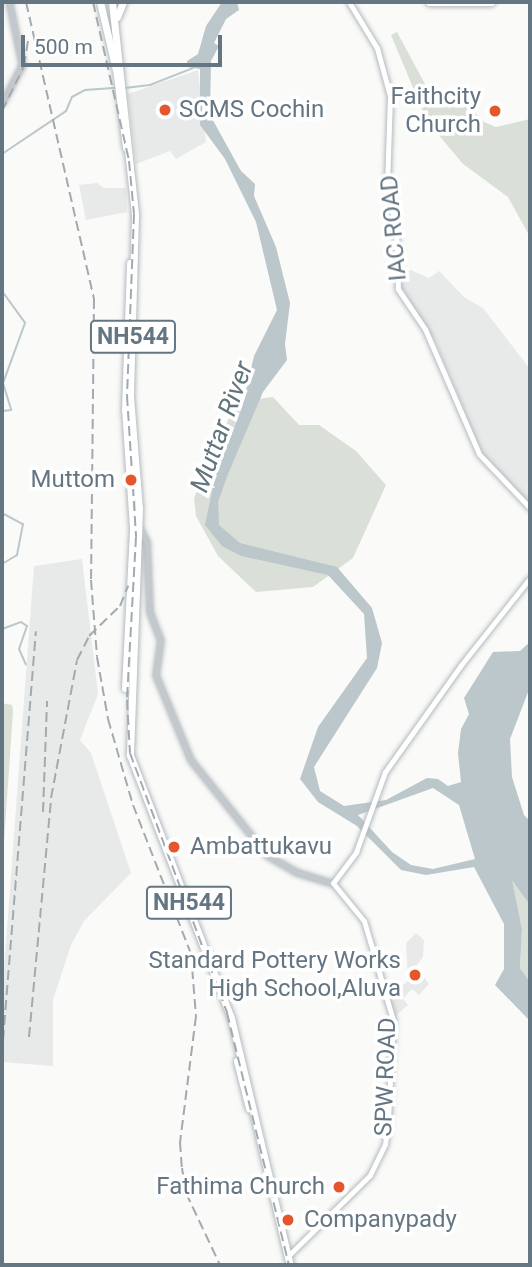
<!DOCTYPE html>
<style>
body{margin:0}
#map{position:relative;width:532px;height:1267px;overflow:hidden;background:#fafaf8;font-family:Roboto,sans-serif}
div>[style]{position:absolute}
.built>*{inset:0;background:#e8e9e9}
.green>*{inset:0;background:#dadfd7}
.water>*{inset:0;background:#bbc7cb}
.stream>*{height:2px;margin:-1px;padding:0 1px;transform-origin:1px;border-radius:1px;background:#bbc7cb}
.roads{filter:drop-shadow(0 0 2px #b3babf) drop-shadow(0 0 2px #b3babf)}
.tertiary>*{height:4.5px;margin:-2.25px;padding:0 2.25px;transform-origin:2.25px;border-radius:2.25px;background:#c3c8cc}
.secondary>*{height:5px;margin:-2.5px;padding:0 2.5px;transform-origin:2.5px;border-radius:2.5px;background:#fff}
.trunk>*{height:7px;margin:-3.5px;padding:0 3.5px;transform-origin:3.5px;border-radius:3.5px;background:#fff}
.rail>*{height:2px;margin-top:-1px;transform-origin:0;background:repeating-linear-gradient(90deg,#a2aab0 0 10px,transparent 0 15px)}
.dots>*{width:19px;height:19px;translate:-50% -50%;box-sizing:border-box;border:4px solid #fff;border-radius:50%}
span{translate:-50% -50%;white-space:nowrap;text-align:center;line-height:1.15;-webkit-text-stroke:7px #fff;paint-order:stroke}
.shield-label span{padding:2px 5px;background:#fff;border:2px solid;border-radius:5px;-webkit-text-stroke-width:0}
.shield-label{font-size:23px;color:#657683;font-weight:700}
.poi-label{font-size:24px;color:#657683}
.right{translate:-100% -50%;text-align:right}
.left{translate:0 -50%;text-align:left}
.street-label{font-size:24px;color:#657683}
.water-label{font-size:26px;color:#60757c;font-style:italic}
.frame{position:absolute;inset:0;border:4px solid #657683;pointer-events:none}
.scale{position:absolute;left:21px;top:35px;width:201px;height:32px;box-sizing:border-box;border:4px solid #657683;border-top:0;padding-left:9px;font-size:21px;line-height:24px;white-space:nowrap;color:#657683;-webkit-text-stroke:5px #fff;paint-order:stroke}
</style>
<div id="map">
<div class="built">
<i style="clip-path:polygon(198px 70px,206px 142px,176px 159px,170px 151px,136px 164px,128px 94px)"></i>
<i style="clip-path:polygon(97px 183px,104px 188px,126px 188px,127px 212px,86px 220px,79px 185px)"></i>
<i style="clip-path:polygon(411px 270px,429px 278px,439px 271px,465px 298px,483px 308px,530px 369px,530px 506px,486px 462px,436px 343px,399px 283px,399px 275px)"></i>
<i style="clip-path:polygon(82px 559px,98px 694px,80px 740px,91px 753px,131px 873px,84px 921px,71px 945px,53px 1000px,53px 1066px,2px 1062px,2px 996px,34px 566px)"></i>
<i style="clip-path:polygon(416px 933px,424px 940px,423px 957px,416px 966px,429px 984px,419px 995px,412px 989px,403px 999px,408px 1005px,393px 1018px,386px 999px,408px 981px,406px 943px)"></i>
</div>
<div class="green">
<i style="clip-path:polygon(397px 32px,426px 86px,467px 105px,484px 122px,496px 127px,530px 119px,530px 237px,508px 197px,463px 164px,427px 121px,391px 35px)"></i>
<i style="clip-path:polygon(273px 397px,299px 425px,319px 425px,356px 451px,386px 485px,353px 558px,313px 587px,256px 592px,218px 556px,196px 516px,194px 498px,236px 402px)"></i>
<i style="clip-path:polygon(2px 703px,12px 705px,13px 711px,2px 871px)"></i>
<i style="clip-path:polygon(511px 877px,530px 905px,530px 982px,520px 968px,522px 929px)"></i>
</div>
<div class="water">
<i style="clip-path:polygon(evenodd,222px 2px,237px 2px,239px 10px,226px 19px,214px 43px,219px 46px,211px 61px,210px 115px,241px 171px,255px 184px,254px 196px,276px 247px,290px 303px,285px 344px,287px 360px,263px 392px,228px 474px,218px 502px,219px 525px,240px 543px,337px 567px,372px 608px,382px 643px,377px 668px,314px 767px,320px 791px,344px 806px,386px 800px,427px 778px,438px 779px,448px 786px,461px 782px,458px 753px,461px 729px,469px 714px,464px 698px,493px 652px,520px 651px,530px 642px,530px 687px,510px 739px,512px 777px,524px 815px,530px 821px,530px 905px,512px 880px,522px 929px,520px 968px,530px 982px,530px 1021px,495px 985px,504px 969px,504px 924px,474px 867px,426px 875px,401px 870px,357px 826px,318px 802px,300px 779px,318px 727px,367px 658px,364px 614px,328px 575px,241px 556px,222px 546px,205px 525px,215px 477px,242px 408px,254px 356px,277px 310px,256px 222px,225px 159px,200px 125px,200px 69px,187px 67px,187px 61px,198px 54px,206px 26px,222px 2px,433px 788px,459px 805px,475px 859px,433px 869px,411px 865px,392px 852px,358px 815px,433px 788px)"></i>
</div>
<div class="stream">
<i style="left:125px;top:88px;width:25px;rotate:-7deg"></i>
<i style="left:150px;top:85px;width:46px;rotate:-21.6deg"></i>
<i style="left:2px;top:154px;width:77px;rotate:-33.9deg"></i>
<i style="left:66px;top:111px;width:15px;rotate:-67deg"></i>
<i style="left:72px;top:97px;width:15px;rotate:-28deg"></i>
<i style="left:85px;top:90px;width:31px;rotate:-4deg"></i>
<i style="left:2px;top:291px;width:39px;rotate:54deg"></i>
<i style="left:25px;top:323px;width:64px;rotate:110.1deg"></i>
<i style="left:3px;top:383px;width:28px;rotate:73deg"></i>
<i style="left:11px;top:410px;width:9px;rotate:174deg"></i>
<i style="left:2px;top:513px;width:24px;rotate:28deg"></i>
<i style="left:23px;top:524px;width:32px;rotate:101deg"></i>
<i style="left:17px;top:555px;width:17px;rotate:149deg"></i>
<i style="left:2px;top:629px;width:20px;rotate:-20deg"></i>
<i style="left:21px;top:622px;width:7px;rotate:34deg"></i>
<i style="left:27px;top:626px;width:24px;rotate:109deg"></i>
<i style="left:19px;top:649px;width:17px;rotate:66deg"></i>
</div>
<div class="roads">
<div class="tertiary">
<i style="left:2px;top:103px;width:43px;rotate:-62.2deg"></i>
<i style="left:22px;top:65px;width:64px;rotate:-101.7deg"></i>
<i style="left:138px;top:523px;width:21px;rotate:65deg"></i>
<i style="left:147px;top:542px;width:70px;rotate:87.5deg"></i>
<i style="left:150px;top:612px;width:30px;rotate:69deg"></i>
<i style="left:161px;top:640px;width:35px;rotate:98deg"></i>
<i style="left:156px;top:675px;width:92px;rotate:67.6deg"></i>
<i style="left:191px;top:760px;width:122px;rotate:51.3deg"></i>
<i style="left:267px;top:855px;width:34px;rotate:30deg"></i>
<i style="left:296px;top:872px;width:39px;rotate:17deg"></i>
</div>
<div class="secondary">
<i style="left:349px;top:2px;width:54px;rotate:58.7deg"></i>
<i style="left:377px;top:48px;width:50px;rotate:74.8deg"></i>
<i style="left:390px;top:96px;width:89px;rotate:91.9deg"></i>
<i style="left:387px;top:185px;width:45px;rotate:78.4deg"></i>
<i style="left:396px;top:229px;width:60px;rotate:88.1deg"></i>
<i style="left:398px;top:289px;width:48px;rotate:56deg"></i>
<i style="left:425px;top:329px;width:136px;rotate:66.6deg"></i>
<i style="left:479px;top:454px;width:74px;rotate:46.6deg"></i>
<i style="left:288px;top:1256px;width:115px;rotate:-44.6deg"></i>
<i style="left:370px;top:1175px;width:34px;rotate:-64deg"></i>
<i style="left:385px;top:1144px;width:22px;rotate:-82deg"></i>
<i style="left:388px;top:1122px;width:102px;rotate:-87.2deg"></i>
<i style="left:393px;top:1020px;width:103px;rotate:-106.3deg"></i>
<i style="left:364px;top:921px;width:49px;rotate:-129.2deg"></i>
<i style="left:333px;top:883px;width:39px;rotate:-53deg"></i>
<i style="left:356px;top:852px;width:85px;rotate:-70.1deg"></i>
<i style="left:385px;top:772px;width:131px;rotate:-54.6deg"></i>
<i style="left:461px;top:665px;width:111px;rotate:-51.6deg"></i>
</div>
<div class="trunk">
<i style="left:100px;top:2px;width:70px;rotate:76.8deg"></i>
<i style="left:112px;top:2px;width:214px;rotate:83.8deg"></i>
<i style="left:135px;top:215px;width:182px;rotate:91.6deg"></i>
<i style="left:130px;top:397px;width:111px;rotate:85.4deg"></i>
<i style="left:139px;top:508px;width:247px;rotate:92.1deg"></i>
<i style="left:130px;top:755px;width:282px;rotate:69deg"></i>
<i style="left:231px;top:1018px;width:254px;rotate:76.6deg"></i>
<i style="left:429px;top:2px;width:62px"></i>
<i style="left:117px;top:17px;width:16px;rotate:-68deg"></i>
<i style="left:116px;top:68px;width:80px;rotate:82.8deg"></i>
<i style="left:125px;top:688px;width:160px;rotate:-87.1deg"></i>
<i style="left:133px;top:528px;width:119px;rotate:-93.8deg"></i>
<i style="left:125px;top:409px;width:146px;rotate:-88deg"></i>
<i style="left:237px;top:1061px;width:49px;rotate:75.7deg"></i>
</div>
</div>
<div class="rail">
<i style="left:26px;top:2px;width:305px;rotate:77.1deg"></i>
<i style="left:94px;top:299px;width:281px;rotate:90.6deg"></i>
<i style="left:91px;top:580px;width:77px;rotate:85.5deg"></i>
<i style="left:97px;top:657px;width:63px;rotate:79.9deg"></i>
<i style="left:108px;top:719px;width:90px;rotate:73.8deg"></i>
<i style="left:133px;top:805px;width:160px;rotate:68.7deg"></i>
<i style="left:191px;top:954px;width:62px;rotate:85.4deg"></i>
<i style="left:196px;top:1016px;width:127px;rotate:97.2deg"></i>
<i style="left:180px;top:1142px;width:26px;rotate:86deg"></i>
<i style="left:182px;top:1168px;width:25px;rotate:81deg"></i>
<i style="left:186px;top:1193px;width:80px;rotate:64.7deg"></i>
<i style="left:93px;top:2px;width:163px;rotate:77.2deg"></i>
<i style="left:129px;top:161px;width:53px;rotate:84.6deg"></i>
<i style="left:134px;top:214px;width:182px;rotate:92.2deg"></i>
<i style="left:127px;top:396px;width:141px;rotate:86.3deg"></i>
<i style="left:136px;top:537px;width:163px;rotate:93.2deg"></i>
<i style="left:127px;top:700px;width:53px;rotate:86.8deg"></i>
<i style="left:130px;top:753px;width:278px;rotate:69.5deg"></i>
<i style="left:227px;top:1013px;width:260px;rotate:76.2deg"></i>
<i style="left:2px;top:111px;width:50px;rotate:-63.9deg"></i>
<i style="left:24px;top:66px;width:26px;rotate:-81deg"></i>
<i style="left:43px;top:812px;width:111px;rotate:-87.9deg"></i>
<i style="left:29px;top:1037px;width:240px;rotate:-84.7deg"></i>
<i style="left:51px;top:798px;width:140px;rotate:-79.3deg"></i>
<i style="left:77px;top:660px;width:27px;rotate:-63deg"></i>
<i style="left:89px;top:636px;width:43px;rotate:-44.1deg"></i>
<i style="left:120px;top:606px;width:22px;rotate:-68deg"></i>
<i style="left:3px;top:1040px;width:410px;rotate:-85.4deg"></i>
</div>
<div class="dots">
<i style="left:165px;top:110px;background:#e4572e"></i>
<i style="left:495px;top:111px;background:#e4572e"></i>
<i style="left:131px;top:480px;background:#e4572e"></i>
<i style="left:174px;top:847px;background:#e4572e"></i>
<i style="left:415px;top:975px;background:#e4572e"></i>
<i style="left:339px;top:1187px;background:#e4572e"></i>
<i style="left:288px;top:1220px;background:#e4572e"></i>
</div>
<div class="shield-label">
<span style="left:133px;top:337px">NH544</span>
<span style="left:189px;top:903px">NH544</span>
</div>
<div class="poi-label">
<span class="right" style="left:481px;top:111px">Faithcity<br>Church</span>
<span class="left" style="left:179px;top:110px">SCMS Cochin</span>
<span class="right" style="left:115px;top:480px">Muttom</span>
<span class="left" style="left:190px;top:847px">Ambattukavu</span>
<span class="right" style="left:401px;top:975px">Standard Pottery Works<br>High School,Aluva</span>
<span class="right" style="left:325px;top:1187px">Fathima Church</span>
<span class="left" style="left:304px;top:1220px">Companypady</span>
</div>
<div class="street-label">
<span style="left:394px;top:228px;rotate:-95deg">IAC ROAD</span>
<span style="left:386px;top:1077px;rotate:-88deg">SPW ROAD</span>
</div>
<div class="water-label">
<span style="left:222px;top:427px;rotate:-70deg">Muttar River</span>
</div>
<div class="frame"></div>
<div class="scale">500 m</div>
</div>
